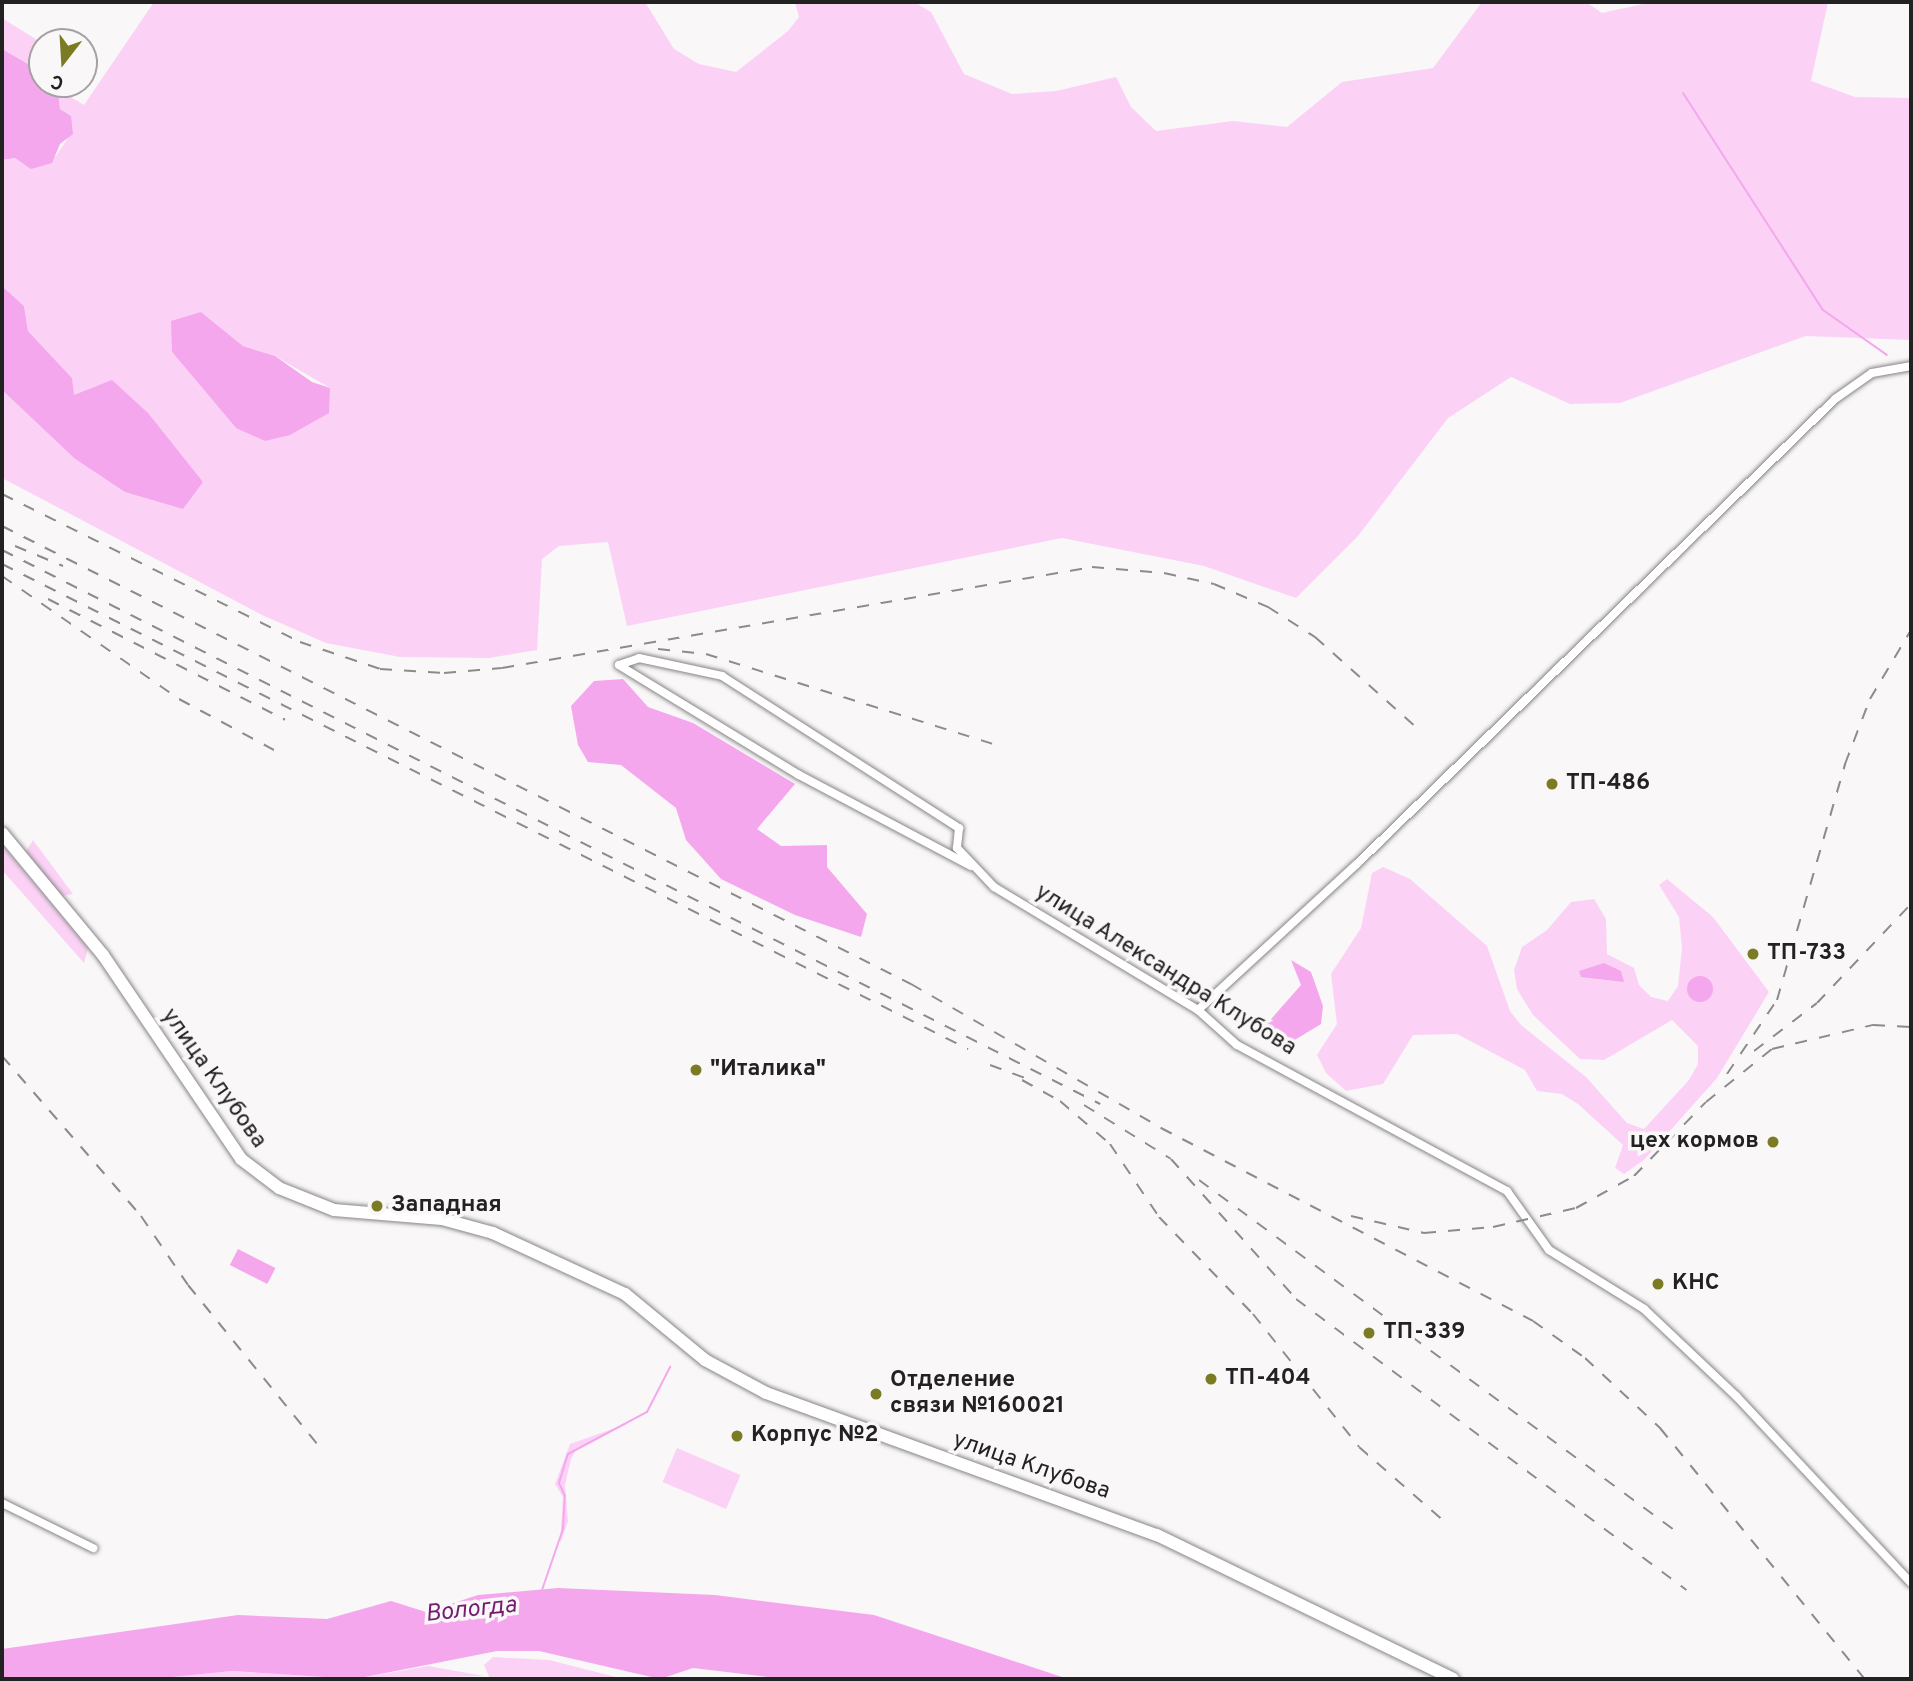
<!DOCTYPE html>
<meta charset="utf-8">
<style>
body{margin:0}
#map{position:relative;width:1913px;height:1681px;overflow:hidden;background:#faf7f9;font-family:Overpass,sans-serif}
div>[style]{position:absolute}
.green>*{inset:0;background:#fbd2f6;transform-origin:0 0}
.water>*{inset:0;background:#f4a7ec;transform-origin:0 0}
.round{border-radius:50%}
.stream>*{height:2px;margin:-1px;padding:0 1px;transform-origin:1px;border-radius:1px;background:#f4a7ec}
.roads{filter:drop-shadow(0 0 2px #878587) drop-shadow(0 0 2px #878587)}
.minor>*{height:8px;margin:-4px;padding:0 4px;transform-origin:4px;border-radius:4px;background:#fff}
.secondary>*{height:12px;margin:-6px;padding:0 6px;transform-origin:6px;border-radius:6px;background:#fff}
.rail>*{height:2px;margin-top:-1px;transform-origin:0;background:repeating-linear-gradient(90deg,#8c8a8b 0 12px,transparent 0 24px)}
.dots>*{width:19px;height:19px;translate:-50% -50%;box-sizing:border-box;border:4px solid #faf7f9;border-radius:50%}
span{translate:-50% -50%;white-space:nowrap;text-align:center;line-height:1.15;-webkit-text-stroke:7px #faf7f9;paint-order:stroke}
.poi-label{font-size:23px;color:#232223;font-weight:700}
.left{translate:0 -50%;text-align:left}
.right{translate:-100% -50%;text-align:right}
.street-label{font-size:23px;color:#232223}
.water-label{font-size:24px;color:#741c70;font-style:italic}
.frame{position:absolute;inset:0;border:4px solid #232223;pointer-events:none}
.north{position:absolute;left:28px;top:28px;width:70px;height:70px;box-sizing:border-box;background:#faf7f9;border:2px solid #a4a2a3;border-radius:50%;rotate:197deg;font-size:19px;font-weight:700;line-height:28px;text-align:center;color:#232223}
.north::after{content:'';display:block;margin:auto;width:24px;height:32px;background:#7a7b23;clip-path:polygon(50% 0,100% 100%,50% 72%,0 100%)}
</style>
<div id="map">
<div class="green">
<i style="clip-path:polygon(evenodd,154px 2px,645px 2px,674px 49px,699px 64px,736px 72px,788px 31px,799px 17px,795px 2px,914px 2px,931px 12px,964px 74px,1012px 94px,1056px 91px,1116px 77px,1131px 107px,1156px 131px,1233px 121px,1287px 127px,1342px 82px,1433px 68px,1482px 2px,1586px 2px,1602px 13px,1652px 2px,1828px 2px,1811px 81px,1855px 97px,1911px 98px,1911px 340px,1806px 336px,1620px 403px,1570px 404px,1511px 377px,1448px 418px,1358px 536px,1296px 598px,1204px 566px,1062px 538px,627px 626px,608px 542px,559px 546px,542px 559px,537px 650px,489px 658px,400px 657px,326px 643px,262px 615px,2px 478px,2px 390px,74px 458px,203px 482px,179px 457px,73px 395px,72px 378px,28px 331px,24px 306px,2px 286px,2px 160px,15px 158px,31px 168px,56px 156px,68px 138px,71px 116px,60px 109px,58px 92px,49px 84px,84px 105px,154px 2px,201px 312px,243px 346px,275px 356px,330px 388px,236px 428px,172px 352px,201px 312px)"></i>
<i style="clip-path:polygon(2px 18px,42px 43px,42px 76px,2px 49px)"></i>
<i style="clip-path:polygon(33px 840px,73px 894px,62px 896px,25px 853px)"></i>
<i style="clip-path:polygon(2px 845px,88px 948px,84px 963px,2px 870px)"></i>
<i style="clip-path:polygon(1383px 867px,1410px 879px,1487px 946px,1510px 1011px,1521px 1025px,1586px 1077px,1627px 1123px,1644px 1129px,1689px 1080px,1698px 1064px,1698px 1046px,1672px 1020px,1604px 1060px,1580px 1059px,1533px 1015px,1517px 989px,1514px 970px,1522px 947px,1547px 930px,1571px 902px,1594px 899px,1606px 919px,1607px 954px,1634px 968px,1639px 985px,1651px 997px,1668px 1001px,1678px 986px,1682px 948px,1679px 917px,1659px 885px,1667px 879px,1713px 917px,1769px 992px,1717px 1078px,1644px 1160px,1624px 1174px,1615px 1168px,1623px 1145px,1578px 1104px,1562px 1094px,1537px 1091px,1525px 1070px,1457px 1034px,1413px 1035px,1383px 1084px,1346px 1091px,1326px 1073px,1317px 1055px,1337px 1024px,1331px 974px,1361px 928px,1372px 873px)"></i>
<i style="clip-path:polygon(629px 1423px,576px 1450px,571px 1459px,565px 1485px,568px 1521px,560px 1544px,563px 1497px,555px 1484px,570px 1444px)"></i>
<i style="left:677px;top:1448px;width:69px;height:37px;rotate:23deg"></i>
<i style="clip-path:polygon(493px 1657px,549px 1660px,624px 1679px,490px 1679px,484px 1665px)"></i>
<i style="clip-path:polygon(428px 1666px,484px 1676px,355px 1679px)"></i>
<i style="clip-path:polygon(232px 1671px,350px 1679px,153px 1679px)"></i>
</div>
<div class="water">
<i style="clip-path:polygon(2px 49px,33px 67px,42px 84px,58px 92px,60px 109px,71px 116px,73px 134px,60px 144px,52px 163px,31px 169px,15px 158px,2px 160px)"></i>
<i style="clip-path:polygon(2px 286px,24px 306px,28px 331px,72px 378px,74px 395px,112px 380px,148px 413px,203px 482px,183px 509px,125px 492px,74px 458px,2px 390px)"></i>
<i style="clip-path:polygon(201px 312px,243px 346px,275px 356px,312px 382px,330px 388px,329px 413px,290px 435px,265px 441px,236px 428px,172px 352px,171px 321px)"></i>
<i style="clip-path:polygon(623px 679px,648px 707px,693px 723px,795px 784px,757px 829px,781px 846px,827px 845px,827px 867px,867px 914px,861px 937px,795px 915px,721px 879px,686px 840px,676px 808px,621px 765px,588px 762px,578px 745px,571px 706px,594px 681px)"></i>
<i style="clip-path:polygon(1291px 960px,1311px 972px,1323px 1006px,1321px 1024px,1288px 1044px,1271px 1036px,1265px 1026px,1301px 985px)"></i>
<i style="clip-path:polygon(1604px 963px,1621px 971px,1624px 982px,1581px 977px,1579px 971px)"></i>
<i class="round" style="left:1687px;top:976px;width:26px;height:26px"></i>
<i style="left:238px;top:1249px;width:42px;height:18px;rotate:27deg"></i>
<i style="clip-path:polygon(558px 1588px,715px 1595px,874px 1615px,1068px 1679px,784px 1679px,693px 1668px,660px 1679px,539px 1651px,497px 1651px,355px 1679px,232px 1671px,153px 1679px,2px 1679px,2px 1649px,238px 1615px,327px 1619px,391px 1601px,426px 1612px,478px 1595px)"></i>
</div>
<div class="stream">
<i style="left:1683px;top:93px;width:258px;rotate:57.2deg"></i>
<i style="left:1823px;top:310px;width:78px;rotate:35.1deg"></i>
<i style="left:542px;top:1590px;width:65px;rotate:-71deg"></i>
<i style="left:563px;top:1529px;width:33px;rotate:-87deg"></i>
<i style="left:565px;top:1496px;width:14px;rotate:-115deg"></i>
<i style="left:559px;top:1483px;width:30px;rotate:-73deg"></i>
<i style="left:568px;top:1454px;width:89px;rotate:-28deg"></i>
<i style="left:647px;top:1412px;width:51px;rotate:-62.9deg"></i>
</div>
<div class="roads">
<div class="minor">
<i style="left:971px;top:866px;width:195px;rotate:-152.1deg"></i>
<i style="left:799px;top:775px;width:211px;rotate:-148.6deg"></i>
<i style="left:619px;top:665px;width:21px;rotate:-19deg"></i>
<i style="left:639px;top:658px;width:85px;rotate:12.2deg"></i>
<i style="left:722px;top:676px;width:282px;rotate:32.7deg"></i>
<i style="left:959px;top:828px;width:20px;rotate:96deg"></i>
<i style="left:957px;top:848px;width:54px;rotate:46.5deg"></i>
<i style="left:994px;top:887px;width:238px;rotate:31.1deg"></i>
<i style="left:1198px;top:1010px;width:52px;rotate:41.9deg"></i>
<i style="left:1237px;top:1045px;width:307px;rotate:28.4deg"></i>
<i style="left:1507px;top:1191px;width:72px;rotate:54.6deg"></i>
<i style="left:1549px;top:1250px;width:112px;rotate:31.8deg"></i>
<i style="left:1644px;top:1309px;width:127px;rotate:43.4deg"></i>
<i style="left:1736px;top:1396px;width:256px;rotate:46.9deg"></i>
<i style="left:1198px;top:1010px;width:216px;rotate:-42.6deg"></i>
<i style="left:1357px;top:864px;width:667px;rotate:-44.21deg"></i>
<i style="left:1835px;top:399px;width:45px;rotate:-35.1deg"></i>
<i style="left:1872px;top:373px;width:40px;rotate:-10deg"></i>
<i style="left:2px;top:1503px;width:102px;rotate:26.3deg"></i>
</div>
<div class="secondary">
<i style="left:2px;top:833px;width:158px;rotate:50.4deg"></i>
<i style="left:103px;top:955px;width:246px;rotate:55.9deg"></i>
<i style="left:241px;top:1159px;width:48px;rotate:37.3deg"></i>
<i style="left:279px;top:1188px;width:59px;rotate:21.8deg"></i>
<i style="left:334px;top:1210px;width:108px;rotate:4.8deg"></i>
<i style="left:442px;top:1219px;width:53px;rotate:15.4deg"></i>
<i style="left:493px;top:1233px;width:145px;rotate:24.8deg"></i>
<i style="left:625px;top:1294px;width:104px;rotate:39.5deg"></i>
<i style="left:705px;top:1360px;width:69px;rotate:28.4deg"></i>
<i style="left:766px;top:1393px;width:416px;rotate:20deg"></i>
<i style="left:1157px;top:1535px;width:329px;rotate:25.9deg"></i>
</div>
</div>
<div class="rail">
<i style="left:2px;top:494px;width:333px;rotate:26.4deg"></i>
<i style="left:300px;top:642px;width:84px;rotate:18.6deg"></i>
<i style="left:380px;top:669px;width:64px;rotate:3.6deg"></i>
<i style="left:444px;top:673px;width:58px;rotate:-4.9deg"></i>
<i style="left:502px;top:668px;width:599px;rotate:-9.71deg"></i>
<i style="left:1092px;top:567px;width:72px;rotate:4.8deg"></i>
<i style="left:1164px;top:573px;width:51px;rotate:12.4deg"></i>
<i style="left:1214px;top:584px;width:59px;rotate:23.1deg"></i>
<i style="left:1268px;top:607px;width:56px;rotate:32.6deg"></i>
<i style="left:1315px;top:637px;width:137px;rotate:41.7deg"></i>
<i style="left:2px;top:526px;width:1018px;rotate:26.74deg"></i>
<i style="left:911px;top:984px;width:289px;rotate:29.9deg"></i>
<i style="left:1161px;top:1128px;width:419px;rotate:27.4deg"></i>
<i style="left:1533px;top:1321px;width:64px;rotate:35.4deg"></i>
<i style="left:1585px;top:1358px;width:103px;rotate:43deg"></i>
<i style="left:1660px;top:1428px;width:324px;rotate:50.8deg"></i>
<i style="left:15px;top:546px;width:52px;rotate:22.6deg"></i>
<i style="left:2px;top:550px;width:1230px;rotate:26.77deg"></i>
<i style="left:2px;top:564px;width:1081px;rotate:26.66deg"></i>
<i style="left:2px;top:576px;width:216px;rotate:34.8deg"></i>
<i style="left:179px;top:699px;width:108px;rotate:28.2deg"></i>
<i style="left:48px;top:599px;width:266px;rotate:27deg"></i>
<i style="left:658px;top:649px;width:48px;rotate:5.9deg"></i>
<i style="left:706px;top:654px;width:308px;rotate:17.4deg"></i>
<i style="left:1754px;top:1051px;width:79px;rotate:-37.3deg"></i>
<i style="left:1817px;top:1003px;width:137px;rotate:-46.5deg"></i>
<i style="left:2px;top:1056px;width:212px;rotate:49deg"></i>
<i style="left:141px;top:1216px;width:83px;rotate:55.7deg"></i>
<i style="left:188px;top:1285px;width:205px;rotate:50.9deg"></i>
<i style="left:990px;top:1065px;width:46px;rotate:20.4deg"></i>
<i style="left:1727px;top:1074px;width:89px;rotate:-56deg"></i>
<i style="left:1777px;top:1000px;width:246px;rotate:-73.9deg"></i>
<i style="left:1845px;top:764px;width:70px;rotate:-69deg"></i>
<i style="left:1870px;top:699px;width:80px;rotate:-59.3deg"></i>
<i style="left:1022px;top:1080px;width:43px;rotate:28.9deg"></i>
<i style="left:1060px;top:1101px;width:66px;rotate:40.7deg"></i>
<i style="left:1110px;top:1144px;width:88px;rotate:56.1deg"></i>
<i style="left:1159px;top:1217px;width:135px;rotate:45.9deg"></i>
<i style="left:1253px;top:1314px;width:170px;rotate:51.4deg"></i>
<i style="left:1359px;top:1447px;width:116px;rotate:41.1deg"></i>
<i style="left:1084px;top:1105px;width:102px;rotate:31.8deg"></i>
<i style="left:1171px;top:1159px;width:188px;rotate:48.2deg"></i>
<i style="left:1296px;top:1299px;width:487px;rotate:36.7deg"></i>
<i style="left:1199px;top:1180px;width:599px;rotate:36.37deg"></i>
<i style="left:1351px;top:1216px;width:75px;rotate:13.1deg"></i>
<i style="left:1424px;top:1233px;width:69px;rotate:-5deg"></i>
<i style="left:1493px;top:1227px;width:85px;rotate:-12.9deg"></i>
<i style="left:1576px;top:1208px;width:66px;rotate:-28.9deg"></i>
<i style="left:1634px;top:1176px;width:103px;rotate:-45.8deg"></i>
<i style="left:1706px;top:1102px;width:85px;rotate:-38.8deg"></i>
<i style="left:1772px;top:1049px;width:104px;rotate:-13.4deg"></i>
<i style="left:1873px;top:1025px;width:38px;rotate:3deg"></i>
</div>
<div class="dots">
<i style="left:1552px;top:784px;background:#7a7b23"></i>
<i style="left:1753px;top:954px;background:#7a7b23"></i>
<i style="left:696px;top:1070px;background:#7a7b23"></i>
<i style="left:1773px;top:1142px;background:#7a7b23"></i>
<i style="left:377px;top:1206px;background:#7a7b23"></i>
<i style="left:1658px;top:1284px;background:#7a7b23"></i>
<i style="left:1369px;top:1333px;background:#7a7b23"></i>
<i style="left:1211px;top:1379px;background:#7a7b23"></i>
<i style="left:876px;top:1394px;background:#7a7b23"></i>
<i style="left:737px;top:1436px;background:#7a7b23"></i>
</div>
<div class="poi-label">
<span class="left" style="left:1566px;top:784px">ТП-486</span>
<span class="left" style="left:1767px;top:954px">ТП-733</span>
<span class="left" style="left:710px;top:1070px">"Италика"</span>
<span class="right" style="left:1759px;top:1142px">цех кормов</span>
<span class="left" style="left:391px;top:1206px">Западная</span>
<span class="left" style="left:1672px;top:1284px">КНС</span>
<span class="left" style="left:1383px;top:1333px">ТП-339</span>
<span class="left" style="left:1225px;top:1379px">ТП-404</span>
<span class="left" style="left:890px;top:1394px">Отделение<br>связи №160021</span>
<span class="left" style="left:751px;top:1436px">Корпус №2</span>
</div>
<div class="street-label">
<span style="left:1165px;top:971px;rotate:32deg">улица Александра Клубова</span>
<span style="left:213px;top:1079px;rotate:55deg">улица Клубова</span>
<span style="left:1031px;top:1467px;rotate:19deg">улица Клубова</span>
</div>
<div class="water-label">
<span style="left:471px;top:1611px;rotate:-6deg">Вологда</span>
</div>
<div class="frame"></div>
<div class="north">С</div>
</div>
